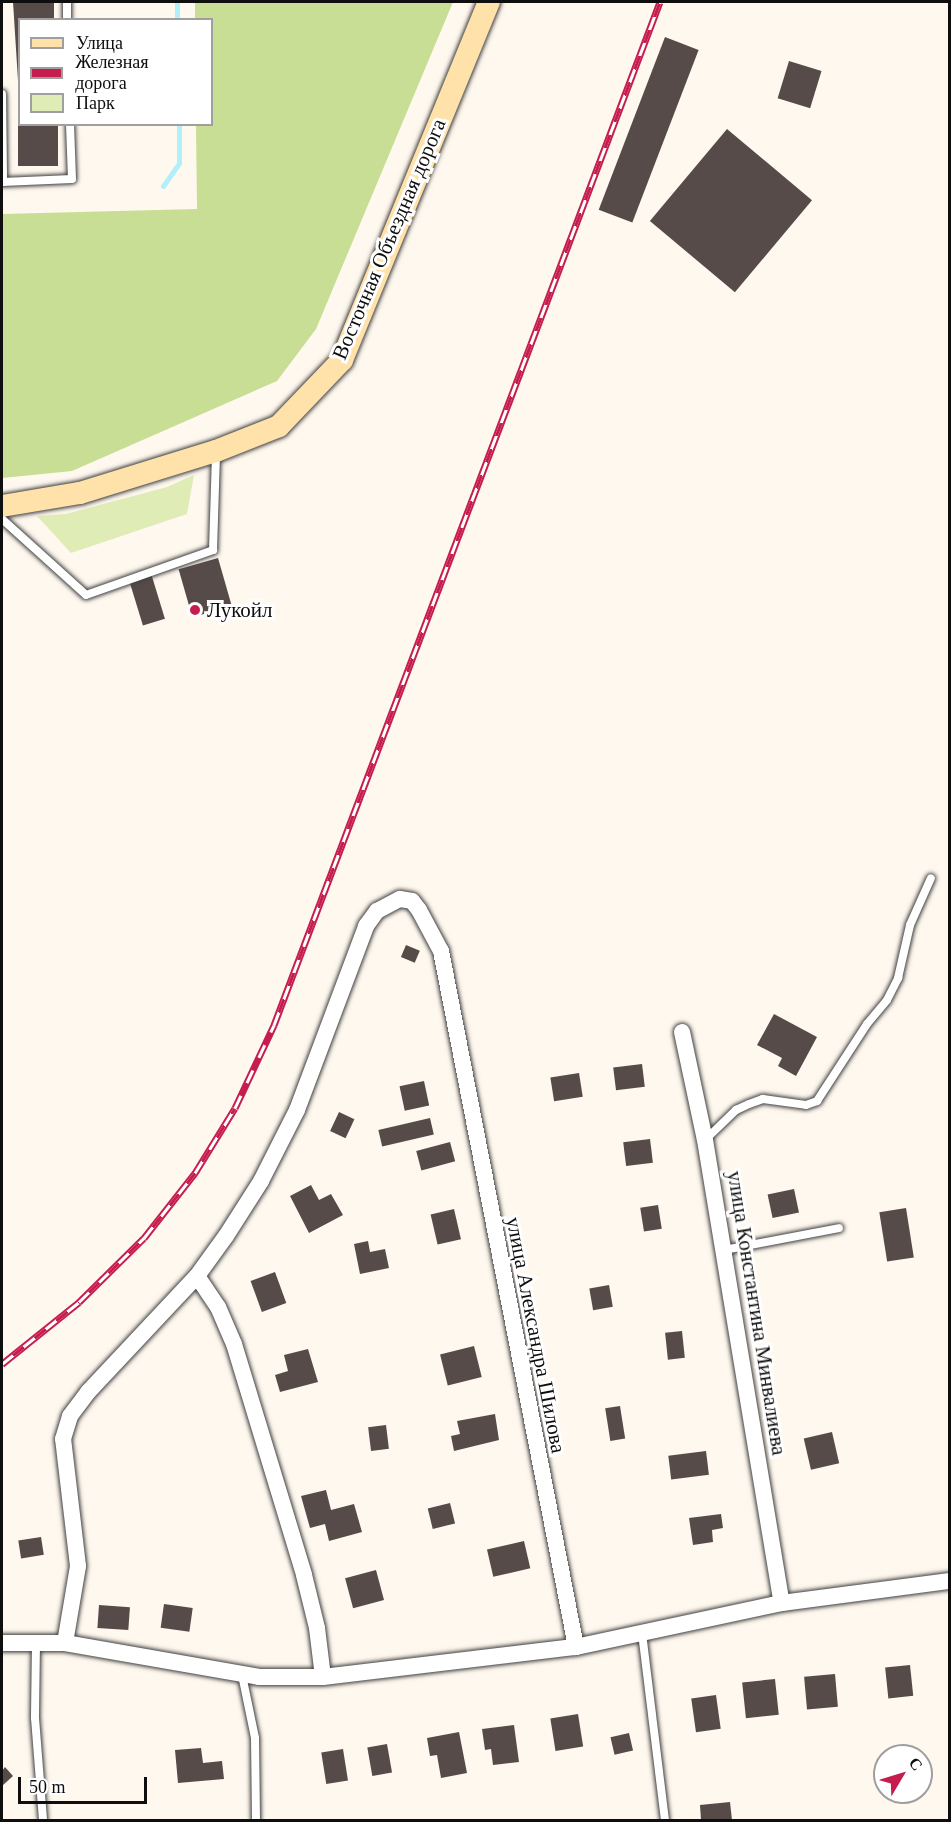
<!DOCTYPE html>
<meta charset="utf-8">
<style>
body{margin:0}
#map{position:relative;width:951px;height:1822px;overflow:hidden;background:#fff8ef;font-family:Georgia,serif}
div>[style]{position:absolute}
.green>*{inset:0;background:#dfecb6}
.forest>*{inset:0;background:#c7de94}
.stream>*{height:5px;margin:-2.5px;padding:0 2.5px;transform-origin:2.5px;border-radius:2.5px;background:#b0f0fa}
.building>*{inset:0;background:#574b4a;transform-origin:0 0}
.roads{filter:drop-shadow(0 0 2px #414141) drop-shadow(0 0 2px #414141)}
.service>*{height:8px;margin:-4px;padding:0 4px;transform-origin:4px;border-radius:4px;background:#fff}
.minor>*{height:16px;margin:-8px;padding:0 8px;transform-origin:8px;border-radius:8px;background:#fff}
.secondary>*{height:22px;margin:-11px;padding:0 11px;transform-origin:11px;border-radius:11px;background:#ffe1aa}
.rail>*{height:7px;margin-top:-3.5px;transform-origin:0;background:repeating-linear-gradient(90deg,#fff 0 14px,#c61d4f 0 28px);box-sizing:border-box;border-block:2px solid #c61d4f}
.dots>*{width:16px;height:16px;translate:-50% -50%;box-sizing:border-box;border:3px solid #fff;border-radius:50%}
span{translate:-50% -50%;white-space:nowrap;text-align:center;line-height:1.15;-webkit-text-stroke:6px #fff;paint-order:stroke}
.street-label{font-size:21px;color:#0e0e0e}
.poi-label{font-size:21px;color:#0e0e0e}
.left{translate:0 -50%;text-align:left}
.frame{position:absolute;inset:0;border:3px solid #0e0e0e;pointer-events:none}
.legend{position:absolute;left:18px;top:18px;width:195px;height:108px;box-sizing:border-box;background:#fff;border:2px solid #9f9f9f;margin:0;padding:8px 10px;list-style:none;font-size:18px;color:#0e0e0e}
.legend li{display:flex;align-items:center;gap:12px;height:30px}
.legend b{width:30px;border:2px solid #9f9f9f}
.north{position:absolute;left:873px;top:1744px;width:60px;height:60px;box-sizing:border-box;background:#fff;border:2px solid #9f9f9f;border-radius:50%;rotate:52deg;font-size:16px;font-weight:700;line-height:24px;text-align:center;color:#0e0e0e}
.north::after{content:'';display:block;margin:auto;width:21px;height:27px;background:#c61d4f;clip-path:polygon(50% 0,100% 100%,50% 72%,0 100%)}
.scale{position:absolute;left:18px;top:1777px;width:129px;height:27px;box-sizing:border-box;border:3px solid #0e0e0e;border-top:0;padding-left:8px;font-size:18px;line-height:21px;white-space:nowrap;color:#0e0e0e;-webkit-text-stroke:4px #fff;paint-order:stroke}
</style>
<div id="map">
<div class="green">
<i style="clip-path:polygon(194px 475px,187px 514px,71px 553px,37px 516px,66px 514px,167px 487px)"></i>
</div>
<div class="forest">
<i style="clip-path:polygon(195px 2px,453px 2px,316px 329px,277px 381px,72px 471px,2px 478px,2px 214px,197px 209px,196px 125px,212px 124px,212px 20px,195px 19px)"></i>
</div>
<div class="stream">
<i style="left:177px;top:2px;width:18px;rotate:90deg"></i>
<i style="left:163px;top:186px;width:28px;rotate:-55deg"></i>
<i style="left:179px;top:163px;width:39px;rotate:-90deg"></i>
</div>
<div class="building">
<i style="clip-path:polygon(13px 2px,54px 2px,54px 20px,20px 20px,20px 112px)"></i>
<i style="left:665px;top:37px;width:36px;height:185px;rotate:21deg"></i>
<i style="left:789px;top:61px;width:34px;height:39px;rotate:17deg"></i>
<i style="left:18px;top:124px;width:40px;height:42px"></i>
<i style="left:727px;top:129px;width:111px;height:120px;rotate:40deg"></i>
<i style="left:218px;top:558px;width:50px;height:41px;rotate:74deg"></i>
<i style="left:150px;top:570px;width:51px;height:23px;rotate:73deg"></i>
<i style="left:406px;top:945px;width:15px;height:13px;rotate:23deg"></i>
<i style="clip-path:polygon(774px 1014px,817px 1037px,796px 1076px,778px 1066px,782px 1058px,757px 1045px)"></i>
<i style="left:642px;top:1064px;width:23px;height:29px;rotate:83deg"></i>
<i style="left:579px;top:1073px;width:24px;height:29px;rotate:81deg"></i>
<i style="left:424px;top:1081px;width:25px;height:25px;rotate:78deg"></i>
<i style="left:339px;top:1112px;width:17px;height:21px;rotate:25deg"></i>
<i style="left:430px;top:1118px;width:17px;height:53px;rotate:77deg"></i>
<i style="left:650px;top:1139px;width:24px;height:27px;rotate:83deg"></i>
<i style="left:450px;top:1142px;width:20px;height:35px;rotate:75deg"></i>
<i style="clip-path:polygon(311px 1185px,319px 1200px,331px 1194px,343px 1215px,309px 1233px,290px 1196px)"></i>
<i style="left:794px;top:1189px;width:24px;height:27px;rotate:78deg"></i>
<i style="left:658px;top:1205px;width:24px;height:18px;rotate:81deg"></i>
<i style="left:906px;top:1208px;width:50px;height:27px;rotate:81deg"></i>
<i style="left:454px;top:1209px;width:31px;height:24px;rotate:77deg"></i>
<i style="clip-path:polygon(368px 1241px,370px 1252px,385px 1249px,389px 1268px,360px 1274px,354px 1244px)"></i>
<i style="left:275px;top:1272px;width:33px;height:26px;rotate:70deg"></i>
<i style="left:609px;top:1285px;width:22px;height:20px;rotate:80deg"></i>
<i style="left:682px;top:1331px;width:27px;height:17px;rotate:84deg"></i>
<i style="left:474px;top:1346px;width:32px;height:35px;rotate:76deg"></i>
<i style="clip-path:polygon(308px 1349px,318px 1382px,280px 1392px,275px 1375px,288px 1371px,284px 1355px)"></i>
<i style="left:620px;top:1406px;width:33px;height:15px;rotate:81deg"></i>
<i style="clip-path:polygon(495px 1414px,499px 1440px,454px 1451px,451px 1436px,460px 1434px,457px 1421px)"></i>
<i style="left:386px;top:1425px;width:24px;height:18px;rotate:83deg"></i>
<i style="left:832px;top:1432px;width:32px;height:29px;rotate:77deg"></i>
<i style="left:706px;top:1451px;width:24px;height:38px;rotate:83deg"></i>
<i style="clip-path:polygon(326px 1490px,331px 1510px,354px 1504px,362px 1532px,329px 1541px,325px 1524px,310px 1528px,301px 1496px)"></i>
<i style="left:450px;top:1503px;width:21px;height:23px;rotate:76deg"></i>
<i style="clip-path:polygon(721px 1514px,723px 1528px,712px 1530px,713px 1542px,693px 1545px,689px 1518px)"></i>
<i style="left:41px;top:1537px;width:18px;height:23px;rotate:81deg"></i>
<i style="left:524px;top:1541px;width:28px;height:38px;rotate:77deg"></i>
<i style="left:376px;top:1570px;width:31px;height:32px;rotate:75deg"></i>
<i style="left:164px;top:1604px;width:29px;height:24px;rotate:8deg"></i>
<i style="left:99px;top:1605px;width:31px;height:23px;rotate:4deg"></i>
<i style="left:910px;top:1665px;width:31px;height:25px;rotate:84deg"></i>
<i style="left:835px;top:1674px;width:33px;height:31px;rotate:85deg"></i>
<i style="left:775px;top:1679px;width:36px;height:33px;rotate:84deg"></i>
<i style="left:716px;top:1695px;width:34px;height:25px;rotate:82deg"></i>
<i style="left:578px;top:1714px;width:33px;height:28px;rotate:81deg"></i>
<i style="clip-path:polygon(514px 1725px,519px 1762px,493px 1765px,491px 1749px,485px 1750px,482px 1729px)"></i>
<i style="clip-path:polygon(459px 1732px,467px 1773px,441px 1778px,437px 1755px,430px 1756px,427px 1738px)"></i>
<i style="left:629px;top:1733px;width:18px;height:19px;rotate:77deg"></i>
<i style="left:387px;top:1744px;width:29px;height:20px;rotate:80deg"></i>
<i style="clip-path:polygon(201px 1748px,203px 1763px,222px 1761px,224px 1779px,178px 1783px,175px 1750px)"></i>
<i style="left:343px;top:1749px;width:32px;height:22px;rotate:81deg"></i>
<i style="clip-path:polygon(5px 1767px,13px 1776px,2px 1786px,2px 1771px)"></i>
<i style="clip-path:polygon(730px 1802px,732px 1820px,701px 1820px,700px 1805px)"></i>
</div>
<div class="roads">
<div class="service">
<i style="left:67px;top:2px;width:18px;rotate:90deg"></i>
<i style="left:2px;top:94px;width:88px;rotate:89.3deg"></i>
<i style="left:2px;top:182px;width:70px;rotate:-2.5deg"></i>
<i style="left:72px;top:179px;width:55px;rotate:-92.1deg"></i>
<i style="left:2px;top:519px;width:113px;rotate:42.1deg"></i>
<i style="left:86px;top:595px;width:135px;rotate:-19.5deg"></i>
<i style="left:213px;top:550px;width:98px;rotate:-88.2deg"></i>
<i style="left:705px;top:1140px;width:43px;rotate:-44.1deg"></i>
<i style="left:736px;top:1110px;width:14px;rotate:-25deg"></i>
<i style="left:749px;top:1104px;width:15px;rotate:-20deg"></i>
<i style="left:763px;top:1099px;width:43px;rotate:7.9deg"></i>
<i style="left:806px;top:1105px;width:12px;rotate:-20deg"></i>
<i style="left:817px;top:1101px;width:92px;rotate:-57deg"></i>
<i style="left:867px;top:1024px;width:31px;rotate:-50deg"></i>
<i style="left:887px;top:1000px;width:25px;rotate:-63deg"></i>
<i style="left:898px;top:978px;width:54px;rotate:-77.2deg"></i>
<i style="left:910px;top:925px;width:51px;rotate:-65.9deg"></i>
<i style="left:724px;top:1250px;width:117px;rotate:-10.8deg"></i>
<i style="left:642px;top:1633px;width:188px;rotate:83deg"></i>
<i style="left:36px;top:1643px;width:75px;rotate:90.8deg"></i>
<i style="left:35px;top:1718px;width:102px;rotate:85.5deg"></i>
<i style="left:242px;top:1675px;width:64px;rotate:78.3deg"></i>
<i style="left:255px;top:1738px;width:82px;rotate:89.3deg"></i>
</div>
<div class="minor">
<i style="left:682px;top:1032px;width:110px;rotate:78deg"></i>
<i style="left:705px;top:1140px;width:469px;rotate:80.6deg"></i>
<i style="left:197px;top:1276px;width:37px;rotate:56deg"></i>
<i style="left:218px;top:1307px;width:40px;rotate:66.6deg"></i>
<i style="left:234px;top:1344px;width:241px;rotate:73.1deg"></i>
<i style="left:304px;top:1575px;width:55px;rotate:76.2deg"></i>
<i style="left:317px;top:1628px;width:49px;rotate:83deg"></i>
<i style="left:2px;top:1643px;width:63px"></i>
<i style="left:65px;top:1643px;width:197px;rotate:9.9deg"></i>
<i style="left:259px;top:1677px;width:64px"></i>
<i style="left:323px;top:1677px;width:255px;rotate:-6.8deg"></i>
<i style="left:576px;top:1647px;width:211px;rotate:-12.1deg"></i>
<i style="left:782px;top:1603px;width:169px;rotate:-7.5deg"></i>
<i style="left:65px;top:1643px;width:78px;rotate:-80.4deg"></i>
<i style="left:78px;top:1566px;width:128px;rotate:-96.7deg"></i>
<i style="left:63px;top:1439px;width:24px;rotate:-73deg"></i>
<i style="left:70px;top:1416px;width:30px;rotate:-53deg"></i>
<i style="left:88px;top:1392px;width:159px;rotate:-46.8deg"></i>
<i style="left:197px;top:1276px;width:49px;rotate:-54.1deg"></i>
<i style="left:226px;top:1236px;width:65px;rotate:-57.5deg"></i>
<i style="left:261px;top:1181px;width:80px;rotate:-63.1deg"></i>
<i style="left:297px;top:1110px;width:197px;rotate:-69.4deg"></i>
<i style="left:366px;top:926px;width:19px;rotate:-54deg"></i>
<i style="left:377px;top:911px;width:26px;rotate:-28deg"></i>
<i style="left:400px;top:899px;width:12px;rotate:9deg"></i>
<i style="left:412px;top:901px;width:11px;rotate:52deg"></i>
<i style="left:419px;top:910px;width:47px;rotate:61.8deg"></i>
<i style="left:441px;top:951px;width:709px;rotate:79.02deg"></i>
</div>
<div class="secondary">
<i style="left:2px;top:506px;width:79px;rotate:-9.5deg"></i>
<i style="left:80px;top:493px;width:142px;rotate:-17.2deg"></i>
<i style="left:216px;top:451px;width:68px;rotate:-21.6deg"></i>
<i style="left:279px;top:426px;width:91px;rotate:-46.3deg"></i>
<i style="left:342px;top:360px;width:387px;rotate:-67.7deg"></i>
</div>
</div>
<div class="rail">
<i style="left:2px;top:1364px;width:99px;rotate:-38.8deg"></i>
<i style="left:79px;top:1302px;width:91px;rotate:-44.6deg"></i>
<i style="left:144px;top:1238px;width:83px;rotate:-51.9deg"></i>
<i style="left:195px;top:1173px;width:76px;rotate:-58.4deg"></i>
<i style="left:235px;top:1108px;width:92px;rotate:-64.8deg"></i>
<i style="left:274px;top:1025px;width:1093px;rotate:-69.33deg"></i>
</div>
<div class="dots">
<i style="left:195px;top:610px;background:#c61d4f"></i>
</div>
<div class="street-label">
<span style="left:389px;top:239px;rotate:-67deg">Восточная Объездная дорога</span>
<span style="left:757px;top:1313px;rotate:81deg">улица Константина Минвалиева</span>
<span style="left:536px;top:1335px;rotate:79deg">улица Александра Шилова</span>
</div>
<div class="poi-label">
<span class="left" style="left:207px;top:610px">Лукойл</span>
</div>
<div class="frame"></div>
<ul class="legend">
<li><b style="height:8px;background:#ffe1aa"></b>Улица</li>
<li><b style="height:8px;background:#c61d4f"></b>Железная дорога</li>
<li><b style="height:16px;background:#dfecb6"></b>Парк</li>
</ul>
<div class="north">С</div>
<div class="scale">50 m</div>
</div>
